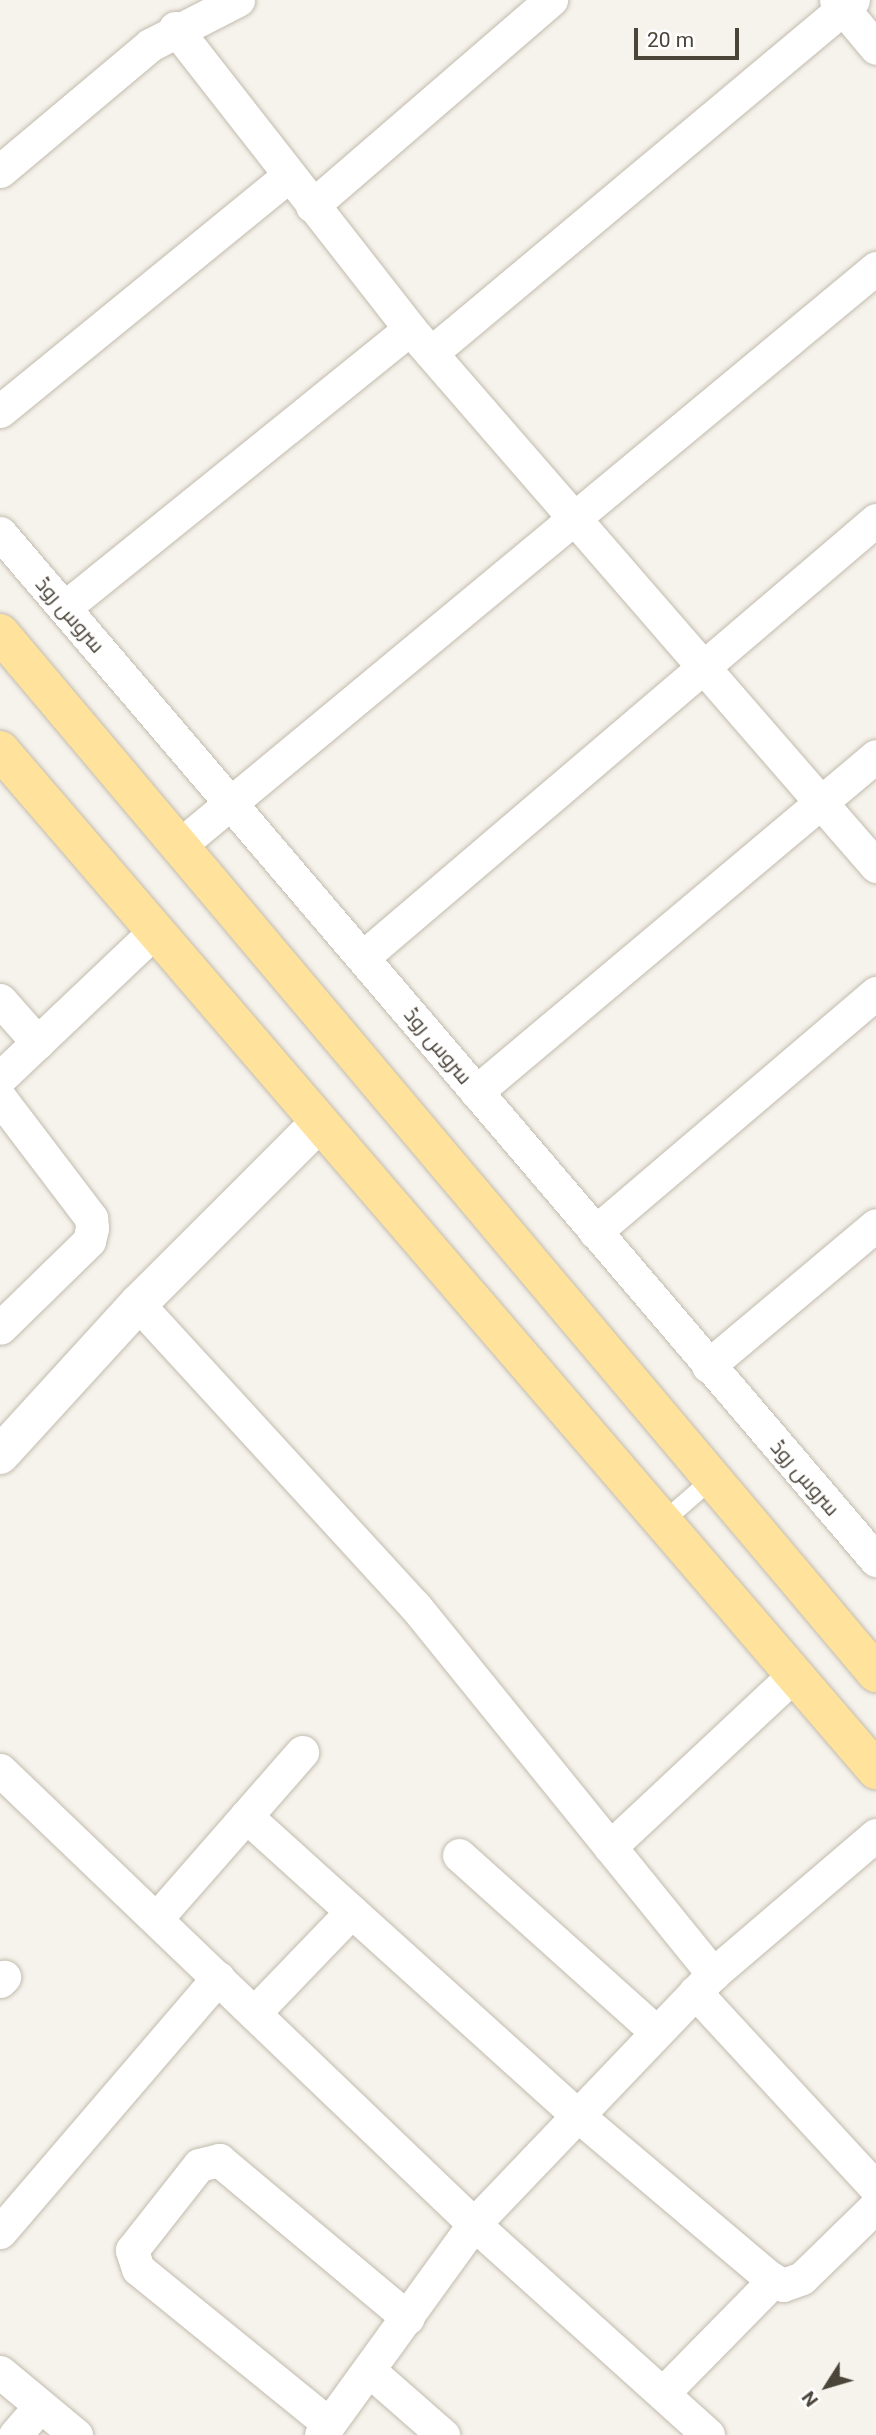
<!DOCTYPE html>
<meta charset="utf-8">
<style>
body{margin:0}
#map{position:relative;width:876px;height:2435px;overflow:hidden;background:#f6f3ec;font-family:Roboto,Cairo,sans-serif}
div>[style]{position:absolute}
.roads{filter:drop-shadow(0 0 2px #c2bbae) drop-shadow(0 0 2px #c2bbae)}
.service>*{height:18px;margin:-9px;padding:0 9px;transform-origin:9px;border-radius:9px;background:#fff}
.minor>*{height:33px;margin:-16.5px;padding:0 16.5px;transform-origin:16.5px;border-radius:16.5px;background:#fff}
.tertiary>*{height:38px;margin:-19px;padding:0 19px;transform-origin:19px;border-radius:19px;background:#fff}
.primary>*{height:38px;margin:-19px;padding:0 19px;transform-origin:19px;border-radius:19px;background:#ffe39c}
span{translate:-50% -50%;white-space:nowrap;text-align:center;line-height:1.15;-webkit-text-stroke:6px #fff;paint-order:stroke}
.street-label{font-size:21px;color:#4b4439}
.north{position:absolute;left:792px;top:2351px;width:70px;height:70px;-webkit-text-stroke:5px #fff;paint-order:stroke;rotate:233deg;font-size:19px;font-weight:700;line-height:28px;text-align:center;color:#4b4439}
.north::after{content:'';display:block;margin:auto;width:24px;height:32px;background:#4b4439;clip-path:polygon(50% 0,100% 100%,50% 72%,0 100%)}
.scale{position:absolute;left:634px;top:28px;width:105px;height:32px;box-sizing:border-box;border:4px solid #4b4439;border-top:0;padding-left:9px;font-size:21px;line-height:24px;white-space:nowrap;color:#4b4439;-webkit-text-stroke:5px #fff;paint-order:stroke}
</style>
<div id="map">
<div class="roads">
<div class="service">
<i style="left:664px;top:1521px;width:61px;rotate:-41deg"></i>
</div>
<div class="minor">
<i style="left:836px;top:0;width:62px;rotate:50.2deg"></i>
<i style="left:175px;top:28px;width:382px;rotate:52deg"></i>
<i style="left:410px;top:329px;width:711px;rotate:49.05deg"></i>
<i style="left:0;top:171px;width:196px;rotate:-40deg"></i>
<i style="left:150px;top:45px;width:99px;rotate:-27.1deg"></i>
<i style="left:312px;top:206px;width:316px;rotate:-40.8deg"></i>
<i style="left:431px;top:353px;width:550px;rotate:-39.91deg"></i>
<i style="left:0;top:411px;width:372px;rotate:-39.2deg"></i>
<i style="left:0;top:533px;width:1350px;rotate:49.54deg"></i>
<i style="left:64px;top:608px;width:444px;rotate:-38.9deg"></i>
<i style="left:180px;top:845px;width:904px;rotate:-39.66deg"></i>
<i style="left:363px;top:957px;width:674px;rotate:-40.43deg"></i>
<i style="left:0;top:1000px;width:57px;rotate:48.5deg"></i>
<i style="left:0;top:1078px;width:211px;rotate:-43.5deg"></i>
<i style="left:476px;top:1092px;width:522px;rotate:-40.03deg"></i>
<i style="left:0;top:1098px;width:151px;rotate:52.8deg"></i>
<i style="left:91px;top:1218px;width:10px;rotate:84deg"></i>
<i style="left:92px;top:1228px;width:13px;rotate:103deg"></i>
<i style="left:89px;top:1241px;width:124px;rotate:135.7deg"></i>
<i style="left:595px;top:1232px;width:369px;rotate:-40.4deg"></i>
<i style="left:138px;top:1304px;width:410px;rotate:47.5deg"></i>
<i style="left:415px;top:1606px;width:474px;rotate:51deg"></i>
<i style="left:708px;top:1366px;width:219px;rotate:-40deg"></i>
<i style="left:0;top:1770px;width:656px;rotate:43.77deg"></i>
<i style="left:474px;top:2224px;width:315px;rotate:42deg"></i>
<i style="left:246px;top:1816px;width:445px;rotate:42.1deg"></i>
<i style="left:576px;top:2114px;width:253px;rotate:40.2deg"></i>
<i style="left:769px;top:2277px;width:10px;rotate:101deg"></i>
<i style="left:767px;top:2287px;width:148px;rotate:134.5deg"></i>
<i style="left:610px;top:1847px;width:253px;rotate:-43.1deg"></i>
<i style="left:459px;top:1855px;width:265px;rotate:41.9deg"></i>
<i style="left:156px;top:1919px;width:222px;rotate:-48.8deg"></i>
<i style="left:0;top:1981px;width:6px;rotate:-45deg"></i>
<i style="left:695px;top:1992px;width:267px;rotate:47.3deg"></i>
<i style="left:254px;top:2013px;width:141px;rotate:-46.1deg"></i>
<i style="left:0;top:2232px;width:335px;rotate:-49.4deg"></i>
<i style="left:769px;top:2277px;width:16px;rotate:30deg"></i>
<i style="left:783px;top:2285px;width:20px;rotate:-20deg"></i>
<i style="left:802px;top:2278px;width:103px;rotate:-44.2deg"></i>
<i style="left:0;top:2372px;width:99px;rotate:39.7deg"></i>
<i style="left:371px;top:2372px;width:96px;rotate:41.2deg"></i>
<i style="left:329px;top:2424px;width:246px;rotate:-140.9deg"></i>
<i style="left:138px;top:2269px;width:20px;rotate:-108deg"></i>
<i style="left:132px;top:2250px;width:108px;rotate:-51.8deg"></i>
<i style="left:199px;top:2165px;width:21px;rotate:-14deg"></i>
<i style="left:219px;top:2160px;width:246px;rotate:39.9deg"></i>
<i style="left:15px;top:2435px;width:37px;rotate:-49deg"></i>
<i style="left:321px;top:2435px;width:261px;rotate:-54.1deg"></i>
<i style="left:474px;top:2224px;width:346px;rotate:-46.3deg"></i>
<i style="left:713px;top:1974px;width:214px;rotate:-40.5deg"></i>
</div>
<div class="tertiary">
<i style="left:0;top:1455px;width:205px;rotate:-47.6deg"></i>
<i style="left:138px;top:1304px;width:253px;rotate:-45deg"></i>
</div>
<div class="primary">
<i style="left:0;top:633px;width:1360px;rotate:49.89deg"></i>
<i style="left:0;top:750px;width:1345px;rotate:49.34deg"></i>
</div>
</div>
<div class="street-label">
<span style="left:70px;top:615px;rotate:49deg">سروس روڈ</span>
<span style="left:438px;top:1046px;rotate:50deg">سروس روڈ</span>
<span style="left:805px;top:1478px;rotate:49deg">سروس روڈ</span>
</div>
<div class="north">N</div>
<div class="scale">20 m</div>
</div>
